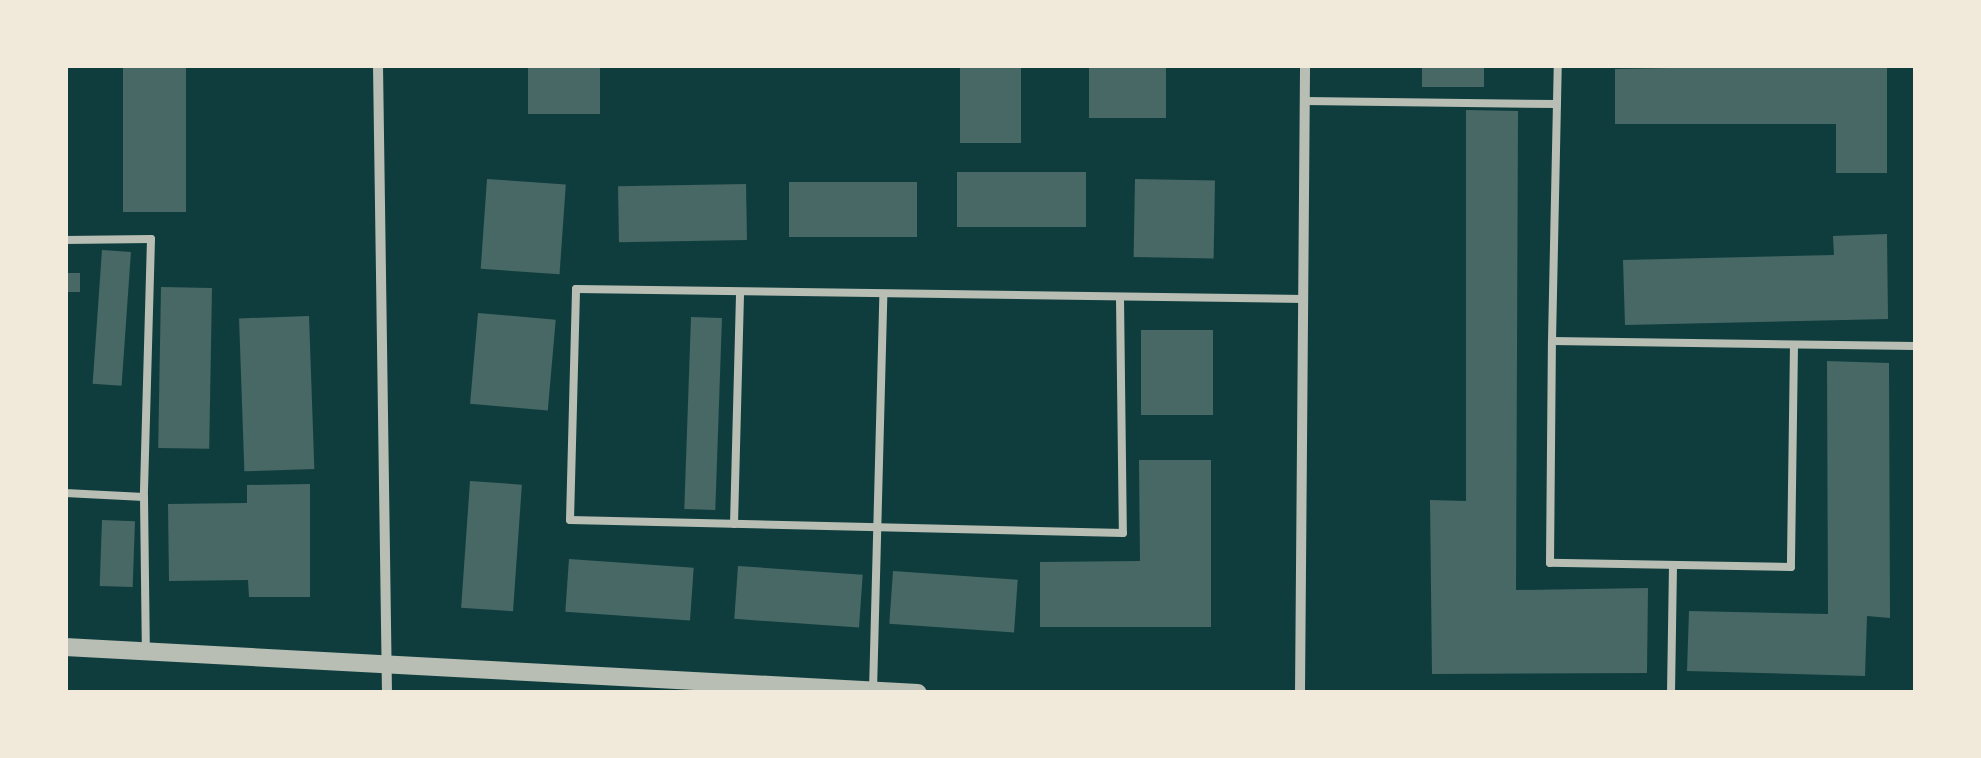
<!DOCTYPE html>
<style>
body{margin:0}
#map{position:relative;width:1981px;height:758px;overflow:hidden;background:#0f3d3e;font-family:"IBM Plex Sans",sans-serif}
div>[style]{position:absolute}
.building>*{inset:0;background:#486865;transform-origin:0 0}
.service>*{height:8px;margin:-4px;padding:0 4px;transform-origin:4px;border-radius:4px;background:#b8beb3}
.minor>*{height:10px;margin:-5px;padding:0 5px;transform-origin:5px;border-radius:5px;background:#b8beb3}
.tertiary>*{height:18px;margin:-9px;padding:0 9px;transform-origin:9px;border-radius:9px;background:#b8beb3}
span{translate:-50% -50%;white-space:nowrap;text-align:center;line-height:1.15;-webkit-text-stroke:8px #f1e9da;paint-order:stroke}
.frame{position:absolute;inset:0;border:68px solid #f1e9da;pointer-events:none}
</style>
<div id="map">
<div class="building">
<i style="left:123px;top:65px;width:63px;height:147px"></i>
<i style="left:528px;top:65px;width:72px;height:49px"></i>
<i style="left:960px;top:65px;width:61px;height:78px"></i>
<i style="left:1089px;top:65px;width:77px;height:53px"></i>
<i style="left:1422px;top:65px;width:62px;height:22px"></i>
<i style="clip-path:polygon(1836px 65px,1887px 65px,1887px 173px,1836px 173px,1836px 124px,1615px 124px,1615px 69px)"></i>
<i style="clip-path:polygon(1466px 110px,1518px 111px,1516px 590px,1648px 588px,1647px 673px,1432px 674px,1430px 500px,1466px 501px)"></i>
<i style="left:1086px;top:172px;width:55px;height:129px;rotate:90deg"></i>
<i style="left:487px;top:179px;width:79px;height:90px;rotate:4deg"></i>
<i style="left:1135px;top:179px;width:80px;height:78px;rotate:1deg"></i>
<i style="left:917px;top:182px;width:55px;height:128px;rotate:90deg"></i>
<i style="left:746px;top:184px;width:56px;height:128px;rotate:89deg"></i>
<i style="clip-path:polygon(1887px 234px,1888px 319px,1625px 325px,1623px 260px,1834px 255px,1833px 236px)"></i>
<i style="left:102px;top:250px;width:29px;height:134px;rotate:4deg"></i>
<i style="left:65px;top:273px;width:15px;height:19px"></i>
<i style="left:161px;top:287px;width:51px;height:161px;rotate:1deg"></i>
<i style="left:478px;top:313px;width:78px;height:91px;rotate:5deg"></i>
<i style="left:309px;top:316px;width:153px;height:70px;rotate:88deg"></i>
<i style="left:691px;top:317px;width:31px;height:192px;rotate:2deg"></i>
<i style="left:1141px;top:330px;width:72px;height:85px"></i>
<i style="clip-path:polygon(1827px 361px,1889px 363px,1890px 618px,1867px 616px,1865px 676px,1687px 671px,1689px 611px,1828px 614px)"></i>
<i style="clip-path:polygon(1139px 460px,1211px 460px,1211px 627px,1040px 627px,1040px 562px,1140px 561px)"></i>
<i style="left:470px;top:481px;width:52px;height:127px;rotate:4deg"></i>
<i style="clip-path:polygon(310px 484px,310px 597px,249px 597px,248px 580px,169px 581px,168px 504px,247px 503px,247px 485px)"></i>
<i style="left:102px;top:520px;width:33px;height:66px;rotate:2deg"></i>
<i style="left:569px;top:559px;width:125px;height:53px;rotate:4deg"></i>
<i style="left:738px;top:566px;width:125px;height:53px;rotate:4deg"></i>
<i style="left:893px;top:571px;width:125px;height:53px;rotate:4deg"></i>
</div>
<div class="service">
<i style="left:1305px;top:101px;width:252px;rotate:0.7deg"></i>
<i style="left:65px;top:240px;width:86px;rotate:-0.7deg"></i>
<i style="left:151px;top:239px;width:258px;rotate:91.6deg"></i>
<i style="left:144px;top:497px;width:79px;rotate:-177.1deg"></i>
<i style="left:1120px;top:298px;width:235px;rotate:89.3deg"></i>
<i style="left:1123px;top:533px;width:553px;rotate:-178.65deg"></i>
<i style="left:570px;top:520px;width:231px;rotate:-88.5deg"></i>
<i style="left:576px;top:289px;width:728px;rotate:0.79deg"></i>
<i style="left:1552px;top:341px;width:276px;rotate:-88.8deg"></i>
<i style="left:1794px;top:345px;width:222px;rotate:90.8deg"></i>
<i style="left:1791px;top:567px;width:241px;rotate:-179deg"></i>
<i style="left:1550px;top:563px;width:222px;rotate:-89.5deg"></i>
<i style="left:1552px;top:341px;width:364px;rotate:0.8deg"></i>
<i style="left:144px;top:497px;width:155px;rotate:89.3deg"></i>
<i style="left:734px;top:524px;width:231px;rotate:-88.5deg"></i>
<i style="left:873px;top:691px;width:394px;rotate:-88.5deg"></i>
<i style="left:1671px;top:693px;width:128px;rotate:-89.1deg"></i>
</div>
<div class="minor">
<i style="left:378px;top:65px;width:628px;rotate:89.18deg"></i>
<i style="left:1300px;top:693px;width:628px;rotate:-89.54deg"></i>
</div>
<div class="tertiary">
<i style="left:65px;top:647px;width:854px;rotate:3.09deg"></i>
</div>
<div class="frame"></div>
</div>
